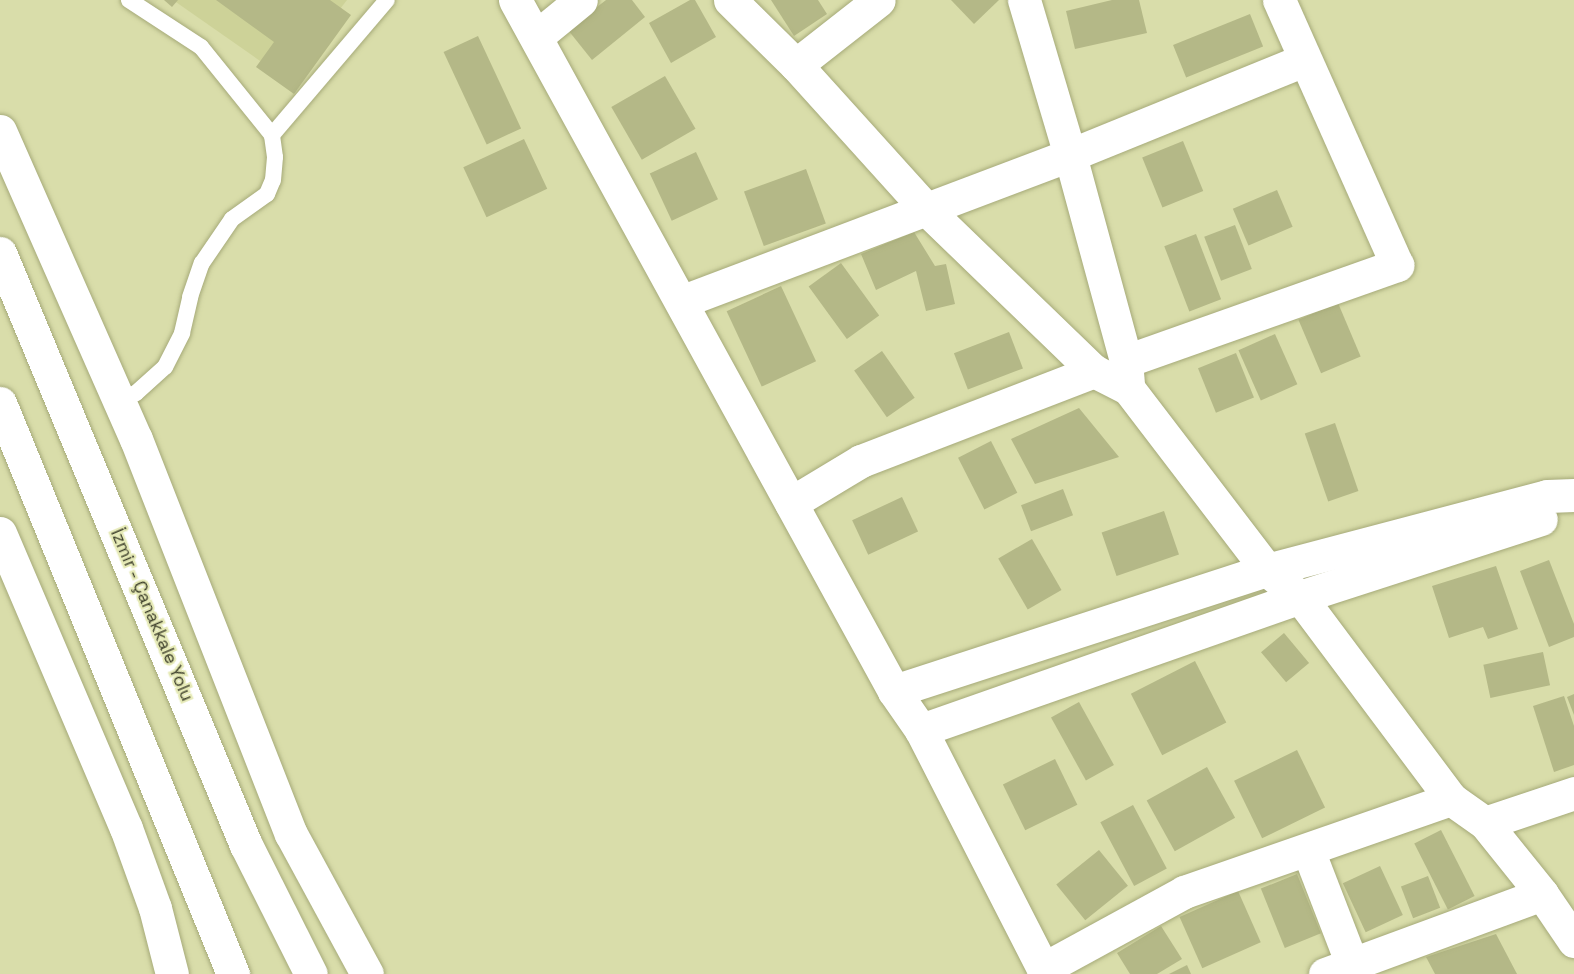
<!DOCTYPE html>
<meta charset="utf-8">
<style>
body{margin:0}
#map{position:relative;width:1574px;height:974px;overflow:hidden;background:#d9ddaa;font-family:"Space Grotesk",sans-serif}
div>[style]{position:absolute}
.built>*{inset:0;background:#cdd298}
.building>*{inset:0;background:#b4b887;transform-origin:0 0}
.roads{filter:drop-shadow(0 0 2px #a6aa79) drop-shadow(0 0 2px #a6aa79)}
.service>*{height:16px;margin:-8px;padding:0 8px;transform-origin:8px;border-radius:8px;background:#fff}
.minor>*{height:33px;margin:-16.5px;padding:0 16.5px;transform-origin:16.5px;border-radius:16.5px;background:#fff}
.trunk>*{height:33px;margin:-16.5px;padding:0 16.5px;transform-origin:16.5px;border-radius:16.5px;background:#fff}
span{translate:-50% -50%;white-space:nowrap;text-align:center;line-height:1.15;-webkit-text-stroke:4.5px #e6eab7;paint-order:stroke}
.street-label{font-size:18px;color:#3c3e2a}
</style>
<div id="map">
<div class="built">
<i style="clip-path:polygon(173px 0,347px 0,286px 79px)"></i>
</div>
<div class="building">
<i style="clip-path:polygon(164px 0,178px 0,172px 7px)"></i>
<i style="clip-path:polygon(216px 0,330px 0,351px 15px,294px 94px,256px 67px,274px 42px)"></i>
<i style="clip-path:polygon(606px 0,632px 0,645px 17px,592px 60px,568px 30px)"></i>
<i style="clip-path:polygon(690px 0,695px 0,716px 37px,671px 63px,649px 23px)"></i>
<i style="clip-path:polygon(771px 0,818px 0,827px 14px,794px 36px)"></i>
<i style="clip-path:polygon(951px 0,999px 0,974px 24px)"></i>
<i style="clip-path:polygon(1112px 0,1139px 0,1147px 33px,1075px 49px,1066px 11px)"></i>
<i style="left:1250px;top:14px;width:35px;height:83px;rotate:68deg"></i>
<i style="left:478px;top:36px;width:102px;height:38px;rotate:65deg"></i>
<i style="left:665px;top:76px;width:61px;height:62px;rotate:60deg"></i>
<i style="left:524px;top:139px;width:55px;height:67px;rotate:65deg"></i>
<i style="left:1183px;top:141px;width:54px;height:44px;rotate:68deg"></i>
<i style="left:696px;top:152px;width:52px;height:51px;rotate:65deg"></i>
<i style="left:806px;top:169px;width:58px;height:66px;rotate:70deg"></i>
<i style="left:1277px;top:190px;width:40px;height:48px;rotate:67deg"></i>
<i style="left:1235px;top:225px;width:47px;height:33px;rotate:69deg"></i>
<i style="clip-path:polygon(914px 232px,935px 266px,946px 264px,955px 304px,926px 311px,916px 271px,876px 290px,861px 254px)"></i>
<i style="left:1196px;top:234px;width:70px;height:34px;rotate:69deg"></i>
<i style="left:841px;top:263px;width:65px;height:40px;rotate:54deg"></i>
<i style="left:781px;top:286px;width:83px;height:60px;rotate:65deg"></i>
<i style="left:1338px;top:303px;width:58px;height:43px;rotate:67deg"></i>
<i style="left:1009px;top:332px;width:39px;height:59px;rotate:69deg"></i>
<i style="left:1275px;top:334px;width:55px;height:40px;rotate:66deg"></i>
<i style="left:882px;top:351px;width:57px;height:34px;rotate:55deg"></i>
<i style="left:1236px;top:353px;width:48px;height:41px;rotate:68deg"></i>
<i style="clip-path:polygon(1079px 408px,1119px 457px,1035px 484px,1011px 439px)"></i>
<i style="left:1335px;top:423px;width:72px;height:32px;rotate:71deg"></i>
<i style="left:991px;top:441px;width:58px;height:37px;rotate:63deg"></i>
<i style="left:1063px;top:489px;width:28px;height:45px;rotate:69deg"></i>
<i style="left:902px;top:497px;width:38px;height:55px;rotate:65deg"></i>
<i style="left:1164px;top:511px;width:46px;height:66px;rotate:71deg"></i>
<i style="left:1032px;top:539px;width:59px;height:39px;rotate:60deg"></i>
<i style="clip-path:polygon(1549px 560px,1574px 624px,1574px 637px,1549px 647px,1520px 571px)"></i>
<i style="clip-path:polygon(1496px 566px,1518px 629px,1488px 639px,1483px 627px,1449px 638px,1432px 586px)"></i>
<i style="left:1284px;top:633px;width:39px;height:30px;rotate:50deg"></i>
<i style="left:1543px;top:652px;width:34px;height:61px;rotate:78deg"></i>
<i style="left:1195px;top:661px;width:69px;height:72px;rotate:63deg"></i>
<i style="clip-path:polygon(1574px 694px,1574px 715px,1567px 697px)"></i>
<i style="clip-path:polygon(1564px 696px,1574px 726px,1574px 765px,1554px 772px,1533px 706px)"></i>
<i style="left:1079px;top:702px;width:72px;height:32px;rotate:61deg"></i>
<i style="left:1297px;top:750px;width:64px;height:70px;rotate:64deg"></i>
<i style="left:1055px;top:759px;width:51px;height:58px;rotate:64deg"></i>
<i style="left:1207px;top:767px;width:58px;height:69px;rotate:61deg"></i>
<i style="left:1133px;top:805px;width:72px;height:37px;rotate:62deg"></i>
<i style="left:1441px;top:830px;width:74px;height:30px;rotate:63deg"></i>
<i style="left:1099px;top:850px;width:46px;height:55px;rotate:51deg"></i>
<i style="left:1380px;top:866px;width:54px;height:41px;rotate:65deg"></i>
<i style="left:1297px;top:874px;width:64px;height:39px;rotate:68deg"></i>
<i style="left:1428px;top:876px;width:34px;height:29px;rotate:69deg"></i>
<i style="left:1238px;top:891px;width:56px;height:64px;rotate:66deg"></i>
<i style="clip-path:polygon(1161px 926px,1182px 959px,1157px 974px,1130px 974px,1117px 953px)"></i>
<i style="clip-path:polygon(1496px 934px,1517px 974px,1435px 974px,1426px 957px)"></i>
<i style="clip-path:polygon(1187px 965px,1191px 974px,1169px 974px)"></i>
</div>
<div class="roads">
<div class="service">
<i style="left:272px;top:135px;width:177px;rotate:-49.6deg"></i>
<i style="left:119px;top:400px;width:18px;rotate:-22deg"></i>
<i style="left:136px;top:393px;width:39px;rotate:-42deg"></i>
<i style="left:165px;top:367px;width:38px;rotate:-63deg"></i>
<i style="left:182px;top:333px;width:37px;rotate:-77deg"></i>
<i style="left:190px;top:297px;width:36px;rotate:-71deg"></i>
<i style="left:202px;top:263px;width:53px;rotate:-55.7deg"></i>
<i style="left:232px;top:219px;width:43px;rotate:-35.5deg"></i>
<i style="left:267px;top:194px;width:15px;rotate:-67deg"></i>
<i style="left:273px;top:180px;width:23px;rotate:-85deg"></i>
<i style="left:275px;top:157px;width:22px;rotate:-98deg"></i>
<i style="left:272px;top:135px;width:113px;rotate:-128.9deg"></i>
<i style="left:201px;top:47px;width:86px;rotate:-146.9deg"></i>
</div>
<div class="minor">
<i style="left:515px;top:0;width:788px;rotate:61.26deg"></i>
<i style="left:894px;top:691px;width:47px;rotate:55.3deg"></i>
<i style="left:921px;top:730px;width:274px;rotate:62.9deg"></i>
<i style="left:730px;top:0;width:93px;rotate:44.6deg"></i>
<i style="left:796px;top:65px;width:193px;rotate:47.9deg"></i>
<i style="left:925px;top:208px;width:235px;rotate:44deg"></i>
<i style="left:1094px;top:371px;width:38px;rotate:27deg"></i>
<i style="left:1128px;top:388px;width:229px;rotate:52.6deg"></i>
<i style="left:1267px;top:570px;width:43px;rotate:39.3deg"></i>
<i style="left:1300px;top:597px;width:252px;rotate:53.2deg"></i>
<i style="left:1451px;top:799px;width:42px;rotate:35.2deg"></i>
<i style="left:1485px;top:823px;width:91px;rotate:51.2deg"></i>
<i style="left:1542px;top:894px;width:57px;rotate:55.8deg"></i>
<i style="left:1024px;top:0;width:162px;rotate:73.5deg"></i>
<i style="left:1070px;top:155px;width:213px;rotate:74.8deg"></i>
<i style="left:1126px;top:361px;width:22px;rotate:85deg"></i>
<i style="left:536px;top:37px;width:58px;rotate:-39.4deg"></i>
<i style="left:796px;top:65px;width:105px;rotate:-38.1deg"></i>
<i style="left:0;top:131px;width:337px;rotate:66.2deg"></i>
<i style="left:136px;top:439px;width:424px;rotate:68.6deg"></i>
<i style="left:291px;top:834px;width:159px;rotate:61.5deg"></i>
<i style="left:683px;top:301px;width:414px;rotate:-20.7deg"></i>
<i style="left:1070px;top:155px;width:253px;rotate:-22.1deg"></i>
<i style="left:1126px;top:361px;width:288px;rotate:-19.5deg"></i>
<i style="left:1397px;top:265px;width:290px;rotate:-114deg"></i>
<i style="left:791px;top:503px;width:82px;rotate:-31deg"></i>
<i style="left:861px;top:461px;width:250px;rotate:-21.1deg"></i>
<i style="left:0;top:533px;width:321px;rotate:66.9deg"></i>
<i style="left:126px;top:828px;width:85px;rotate:70.1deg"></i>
<i style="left:155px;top:908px;width:68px;rotate:75.6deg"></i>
<i style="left:894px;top:691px;width:392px;rotate:-18deg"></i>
<i style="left:1267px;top:570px;width:290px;rotate:-14.8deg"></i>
<i style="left:1547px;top:496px;width:27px;rotate:-2deg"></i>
<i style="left:921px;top:730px;width:402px;rotate:-19.3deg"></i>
<i style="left:1300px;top:597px;width:253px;rotate:-17.9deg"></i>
<i style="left:1485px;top:823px;width:94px;rotate:-18.6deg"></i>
<i style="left:1308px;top:850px;width:122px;rotate:68.9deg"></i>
<i style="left:1043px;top:969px;width:161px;rotate:-28.6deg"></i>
<i style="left:1184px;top:892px;width:283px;rotate:-19.2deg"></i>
<i style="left:1325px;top:974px;width:231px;rotate:-20.2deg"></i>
</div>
<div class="trunk">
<i style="left:0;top:253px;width:641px;rotate:67.44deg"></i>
<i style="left:246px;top:845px;width:144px;rotate:63.3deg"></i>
<i style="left:0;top:403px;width:617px;rotate:67.8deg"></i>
</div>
</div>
<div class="street-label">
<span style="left:152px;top:615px;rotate:67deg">İzmir - Çanakkale Yolu</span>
</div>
</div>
